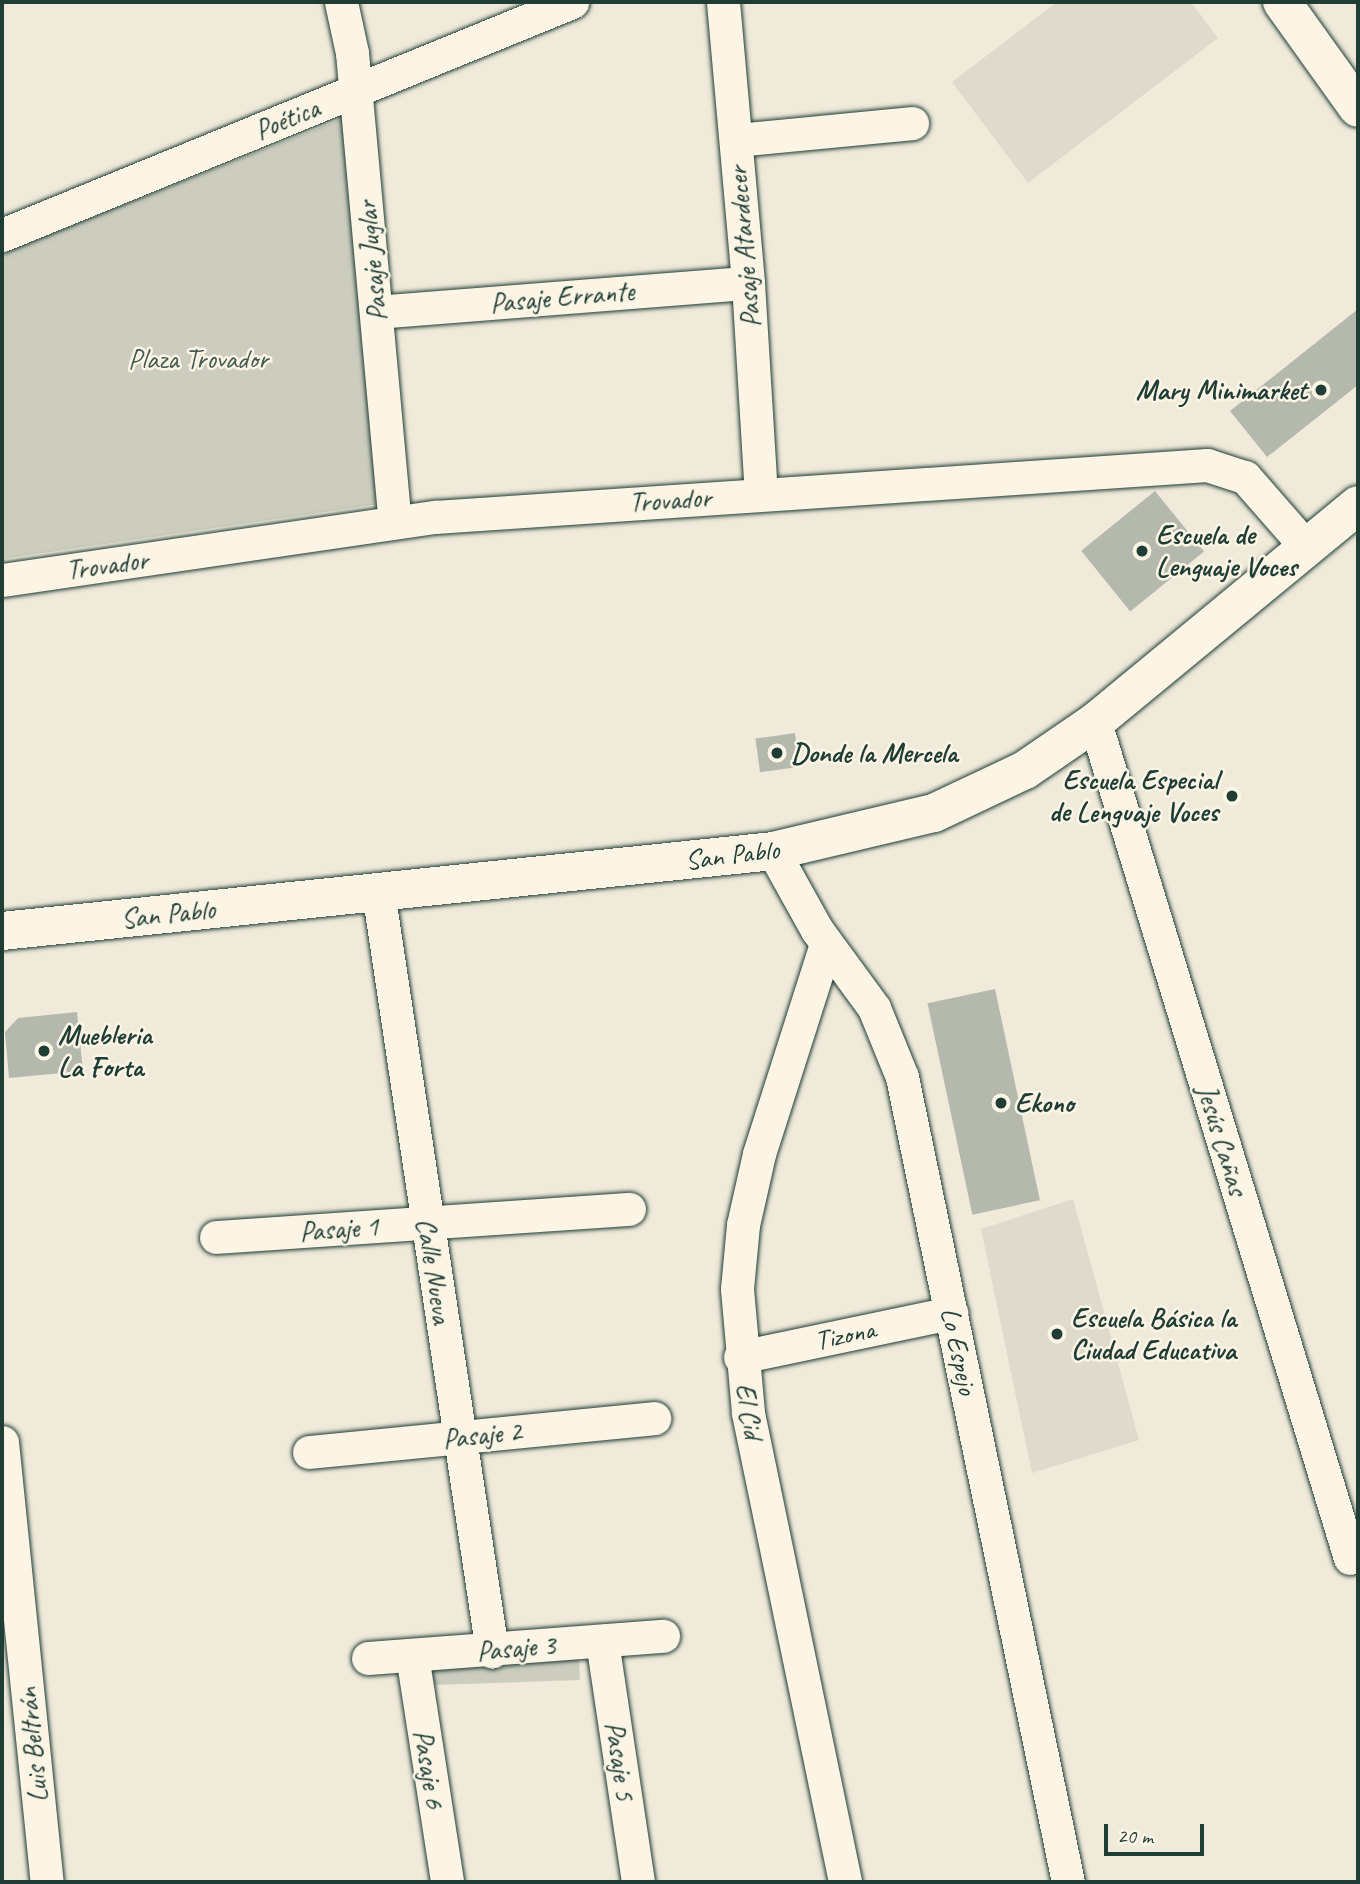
<!DOCTYPE html>
<meta charset="utf-8">
<style>
body{margin:0}
#map{position:relative;width:1360px;height:1884px;overflow:hidden;background:#efeada;font-family:Caveat,sans-serif}
div>[style]{position:absolute}
.built>*{inset:0;background:#dedbcc}
.green>*{inset:0;background:#cccdbf;transform-origin:0 0}
.building>*{inset:0;background:#b5b9ad;transform-origin:0 0}
.roads{filter:drop-shadow(0 0 2px #1f3d34) drop-shadow(0 0 2px #1f3d34)}
.street>*{height:33px;margin:-16.5px;padding:0 16.5px;transform-origin:16.5px;border-radius:16.5px;background:#fcf5e5}
.secondary>*{height:38px;margin:-19px;padding:0 19px;transform-origin:19px;border-radius:19px;background:#fcf5e5}
.primary>*{height:38px;margin:-19px;padding:0 19px;transform-origin:19px;border-radius:19px;background:#fcf5e5}
.dots>*{width:19px;height:19px;translate:-50% -50%;box-sizing:border-box;border:4px solid #fcf5e5;border-radius:50%}
span{translate:-50% -50%;white-space:nowrap;text-align:center;line-height:1.15;-webkit-text-stroke:5px #fcf5e5;paint-order:stroke}
.street-label{font-size:28px;color:#1f3d34}
.park-label{font-size:28px;color:#425a50}
.poi-label{font-size:28px;color:#1f3d34;font-weight:700}
.right{translate:-100% -50%;text-align:right}
.left{translate:0 -50%;text-align:left}
.frame{position:absolute;inset:0;border:4px solid #1f3d34;pointer-events:none}
.scale{position:absolute;left:1104px;top:1824px;width:100px;height:32px;box-sizing:border-box;border:4px solid #1f3d34;border-top:0;padding-left:9px;font-size:21px;line-height:24px;white-space:nowrap;color:#1f3d34;-webkit-text-stroke:5px #fcf5e5;paint-order:stroke}
</style>
<div id="map">
<div class="built">
<i style="clip-path:polygon(1057px 2px,1191px 2px,1218px 38px,1028px 183px,952px 82px)"></i>
<i style="clip-path:polygon(1073px 1199px,1139px 1440px,1032px 1473px,981px 1229px)"></i>
</div>
<div class="green">
<i style="clip-path:polygon(349px 116px,380px 504px,2px 559px,2px 253px)"></i>
<i style="left:579px;top:1655px;width:25px;height:147px;rotate:88deg"></i>
</div>
<div class="building">
<i style="clip-path:polygon(1358px 309px,1358px 385px,1267px 457px,1230px 411px)"></i>
<i style="left:1155px;top:491px;width:78px;height:95px;rotate:51deg"></i>
<i style="left:795px;top:733px;width:34px;height:40px;rotate:82deg"></i>
<i style="left:995px;top:989px;width:216px;height:69px;rotate:78deg"></i>
<i style="clip-path:polygon(77px 1012px,83px 1071px,9px 1078px,5px 1032px,18px 1018px)"></i>
</div>
<div class="roads">
<div class="street">
<i style="left:341px;top:2px;width:52px;rotate:77.8deg"></i>
<i style="left:352px;top:53px;width:470px;rotate:84.8deg"></i>
<i style="left:723px;top:2px;width:282px;rotate:84.9deg"></i>
<i style="left:748px;top:283px;width:210px;rotate:86.5deg"></i>
<i style="left:736px;top:140px;width:177px;rotate:-5.5deg"></i>
<i style="left:2px;top:235px;width:616px;rotate:-22.23deg"></i>
<i style="left:376px;top:312px;width:373px;rotate:-4.5deg"></i>
<i style="left:2px;top:580px;width:438px;rotate:-8.3deg"></i>
<i style="left:435px;top:517px;width:774px;rotate:-3.85deg"></i>
<i style="left:1207px;top:465px;width:40px;rotate:18deg"></i>
<i style="left:1245px;top:477px;width:94px;rotate:48.9deg"></i>
<i style="left:1095px;top:722px;width:874px;rotate:73.04deg"></i>
<i style="left:773px;top:851px;width:90px;rotate:60.9deg"></i>
<i style="left:817px;top:930px;width:97px;rotate:53.8deg"></i>
<i style="left:874px;top:1008px;width:74px;rotate:67.9deg"></i>
<i style="left:902px;top:1077px;width:822px;rotate:78.35deg"></i>
<i style="left:378px;top:891px;width:769px;rotate:81.47deg"></i>
<i style="left:826px;top:944px;width:220px;rotate:107.7deg"></i>
<i style="left:759px;top:1154px;width:73px;rotate:102.7deg"></i>
<i style="left:743px;top:1225px;width:64px;rotate:95.4deg"></i>
<i style="left:737px;top:1289px;width:124px;rotate:84.9deg"></i>
<i style="left:748px;top:1413px;width:479px;rotate:78.3deg"></i>
<i style="left:216px;top:1237px;width:414px;rotate:-3.9deg"></i>
<i style="left:740px;top:1357px;width:216px;rotate:-11.8deg"></i>
<i style="left:2px;top:1442px;width:442px;rotate:84.2deg"></i>
<i style="left:309px;top:1452px;width:347px;rotate:-5.6deg"></i>
<i style="left:602px;top:1641px;width:244px;rotate:81.5deg"></i>
<i style="left:412px;top:1655px;width:230px;rotate:81.2deg"></i>
<i style="left:368px;top:1658px;width:296px;rotate:-4.3deg"></i>
</div>
<div class="secondary">
<i style="left:1282px;top:2px;width:130px;rotate:54.4deg"></i>
</div>
<div class="primary">
<i style="left:2px;top:931px;width:775px;rotate:-5.92deg"></i>
<i style="left:773px;top:851px;width:165px;rotate:-13.3deg"></i>
<i style="left:934px;top:813px;width:101px;rotate:-25.3deg"></i>
<i style="left:1025px;top:770px;width:85px;rotate:-34.4deg"></i>
<i style="left:1095px;top:722px;width:341px;rotate:-39.5deg"></i>
</div>
</div>
<div class="dots">
<i style="left:1321px;top:390px;background:#1f3d34"></i>
<i style="left:1142px;top:551px;background:#1f3d34"></i>
<i style="left:777px;top:753px;background:#1f3d34"></i>
<i style="left:1232px;top:796px;background:#1f3d34"></i>
<i style="left:44px;top:1051px;background:#1f3d34"></i>
<i style="left:1001px;top:1103px;background:#1f3d34"></i>
<i style="left:1057px;top:1334px;background:#1f3d34"></i>
</div>
<div class="street-label">
<span style="left:287px;top:119px;rotate:-22deg">Poética</span>
<span style="left:744px;top:247px;rotate:-95deg">Pasaje Atardecer</span>
<span style="left:372px;top:261px;rotate:-95deg">Pasaje Juglar</span>
<span style="left:562px;top:297px;rotate:-5deg">Pasaje Errante</span>
<span style="left:670px;top:500px;rotate:-4deg">Trovador</span>
<span style="left:107px;top:565px;rotate:-8deg">Trovador</span>
<span style="left:732px;top:855px;rotate:-7deg">San Pablo</span>
<span style="left:168px;top:914px;rotate:-6deg">San Pablo</span>
<span style="left:1222px;top:1140px;rotate:73deg">Jesús Cañas</span>
<span style="left:339px;top:1229px;rotate:-4deg">Pasaje 1</span>
<span style="left:434px;top:1271px;rotate:81deg">Calle Nueva</span>
<span style="left:845px;top:1335px;rotate:-12deg">Tizona</span>
<span style="left:959px;top:1351px;rotate:78deg">Lo Espejo</span>
<span style="left:749px;top:1411px;rotate:80deg">El Cid</span>
<span style="left:482px;top:1435px;rotate:-6deg">Pasaje 2</span>
<span style="left:516px;top:1648px;rotate:-5deg">Pasaje 3</span>
<span style="left:33px;top:1745px;rotate:-96deg">Luis Beltrán</span>
<span style="left:620px;top:1761px;rotate:82deg">Pasaje 5</span>
<span style="left:429px;top:1769px;rotate:81deg">Pasaje 6</span>
</div>
<div class="park-label">
<span style="left:198px;top:359px">Plaza Trovador</span>
</div>
<div class="poi-label">
<span class="right" style="left:1307px;top:390px">Mary Minimarket</span>
<span class="left" style="left:1156px;top:551px">Escuela de<br>Lenguaje Voces</span>
<span class="left" style="left:791px;top:753px">Donde la Mercela</span>
<span class="right" style="left:1218px;top:796px">Escuela Especial<br>de Lenguaje Voces</span>
<span class="left" style="left:58px;top:1051px">Muebleria<br>La Forta</span>
<span class="left" style="left:1015px;top:1103px">Ekono</span>
<span class="left" style="left:1071px;top:1334px">Escuela Básica la<br>Ciudad Educativa</span>
</div>
<div class="frame"></div>
<div class="scale">20 m</div>
</div>
